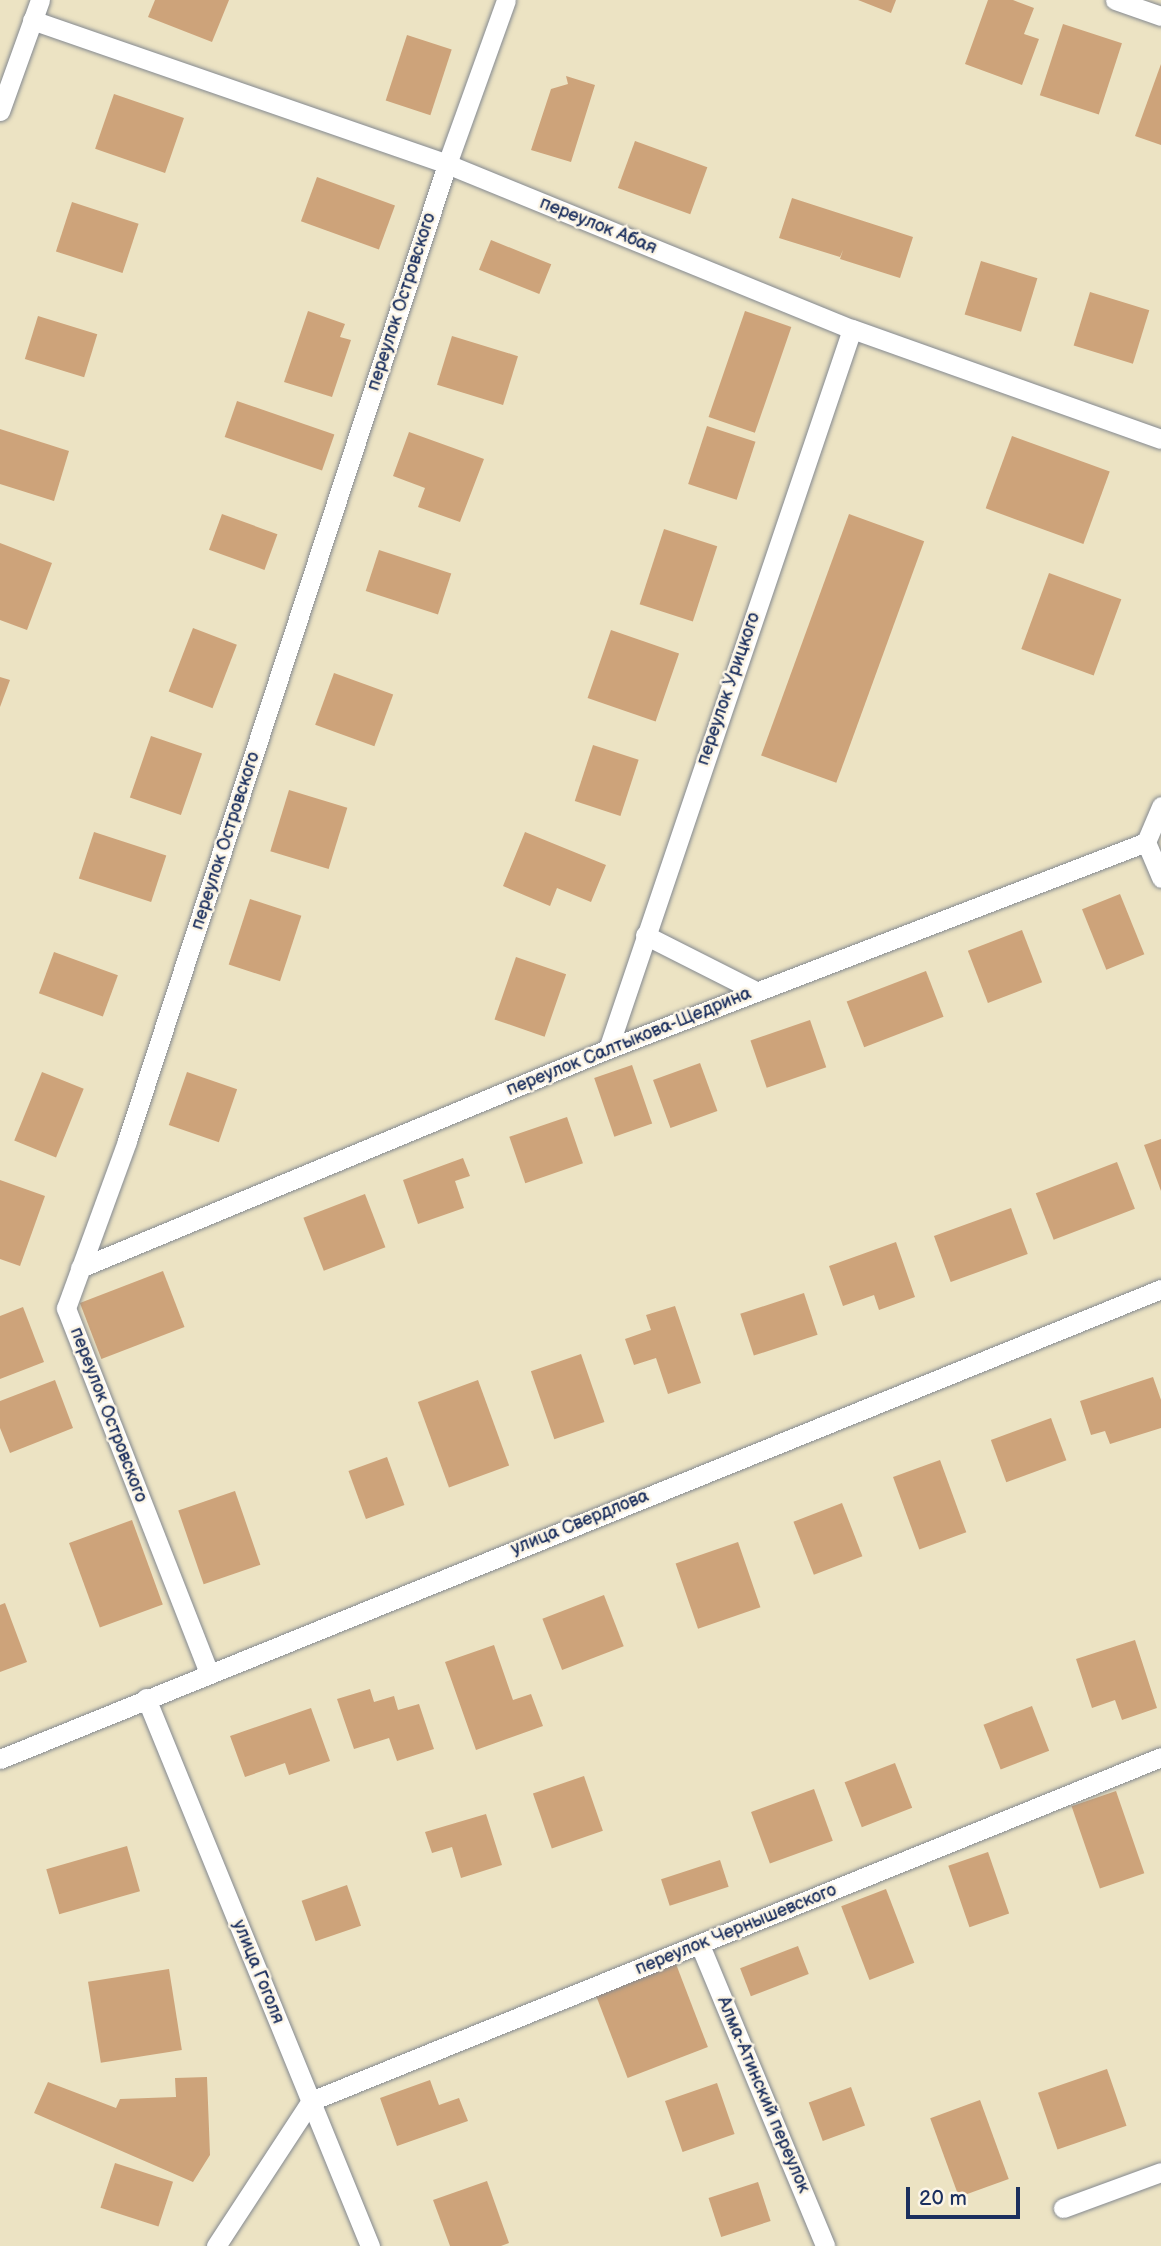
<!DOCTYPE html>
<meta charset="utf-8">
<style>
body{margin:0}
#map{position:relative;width:1161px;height:2246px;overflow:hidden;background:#ece3c3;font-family:"Balsamiq Sans",sans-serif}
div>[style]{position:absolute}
.building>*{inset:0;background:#cda37a;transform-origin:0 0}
.roads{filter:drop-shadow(0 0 2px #848990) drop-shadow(0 0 2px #848990)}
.lane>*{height:19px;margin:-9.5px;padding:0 9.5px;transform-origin:9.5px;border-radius:9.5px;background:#fff}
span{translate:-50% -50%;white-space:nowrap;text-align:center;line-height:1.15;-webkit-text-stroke:5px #fcf5e5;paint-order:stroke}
.street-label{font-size:18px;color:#1b2f5e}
.scale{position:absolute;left:906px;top:2187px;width:114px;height:32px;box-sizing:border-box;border:4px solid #1b2f5e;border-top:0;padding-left:9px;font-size:21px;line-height:24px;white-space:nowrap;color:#1b2f5e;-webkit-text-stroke:5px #fcf5e5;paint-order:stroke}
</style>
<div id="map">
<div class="building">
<i style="clip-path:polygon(155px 0,229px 0,212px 42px,148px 17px)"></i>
<i style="clip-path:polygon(858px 0,896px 0,891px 13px)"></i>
<i style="clip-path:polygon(988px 0,1013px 0,1034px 8px,1024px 34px,1039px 39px,1022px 85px,965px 64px)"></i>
<i style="left:1063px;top:24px;width:62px;height:75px;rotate:18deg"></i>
<i style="left:407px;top:35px;width:47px;height:69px;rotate:18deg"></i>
<i style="clip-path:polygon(1161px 64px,1161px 145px,1135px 136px)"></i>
<i style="clip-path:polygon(566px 76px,595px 85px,571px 162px,531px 150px,551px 89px,568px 84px)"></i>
<i style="left:114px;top:94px;width:74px;height:58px;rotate:19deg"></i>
<i style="left:635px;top:141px;width:77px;height:50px;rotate:20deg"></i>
<i style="left:317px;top:177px;width:83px;height:47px;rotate:20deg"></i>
<i style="clip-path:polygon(792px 198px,913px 237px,900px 278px,840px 259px,843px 250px,840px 257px,779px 238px)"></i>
<i style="left:72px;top:202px;width:70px;height:52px;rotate:18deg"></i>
<i style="left:491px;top:240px;width:65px;height:32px;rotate:22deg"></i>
<i style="left:981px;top:261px;width:59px;height:56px;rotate:17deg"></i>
<i style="left:1090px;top:292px;width:62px;height:56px;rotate:17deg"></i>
<i style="clip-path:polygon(308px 311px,345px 324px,340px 337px,351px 340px,332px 397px,284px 382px)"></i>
<i style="left:745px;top:311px;width:49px;height:112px;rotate:19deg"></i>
<i style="left:38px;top:316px;width:62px;height:45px;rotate:17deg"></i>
<i style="left:452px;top:336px;width:69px;height:51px;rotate:17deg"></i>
<i style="left:237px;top:401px;width:103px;height:38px;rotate:19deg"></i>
<i style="left:707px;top:426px;width:51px;height:61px;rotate:18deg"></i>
<i style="clip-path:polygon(0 429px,69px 451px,54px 501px,0 484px)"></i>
<i style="clip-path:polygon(409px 432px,484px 459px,460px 522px,418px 507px,425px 488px,393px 476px)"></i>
<i style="left:1012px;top:436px;width:104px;height:77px;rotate:20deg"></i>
<i style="left:222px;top:514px;width:59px;height:38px;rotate:20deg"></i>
<i style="left:849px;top:514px;width:80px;height:257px;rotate:20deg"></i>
<i style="left:664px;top:529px;width:56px;height:79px;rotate:18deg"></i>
<i style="clip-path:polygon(0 543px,52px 563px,27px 630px,0 620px)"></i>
<i style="left:379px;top:550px;width:76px;height:43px;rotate:18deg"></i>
<i style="left:1049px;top:573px;width:77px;height:81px;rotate:20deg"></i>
<i style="left:193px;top:628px;width:47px;height:68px;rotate:21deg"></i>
<i style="left:611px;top:630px;width:72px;height:72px;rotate:19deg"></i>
<i style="left:334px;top:673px;width:63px;height:55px;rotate:20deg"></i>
<i style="clip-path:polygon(0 677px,10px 680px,0 707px)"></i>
<i style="left:151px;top:736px;width:54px;height:65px;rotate:19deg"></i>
<i style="left:593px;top:745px;width:48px;height:59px;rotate:18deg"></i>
<i style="left:289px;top:790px;width:61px;height:64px;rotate:17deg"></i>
<i style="left:94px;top:832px;width:76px;height:49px;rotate:18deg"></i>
<i style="clip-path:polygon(525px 832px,606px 865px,591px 902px,557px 888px,550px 906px,503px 886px)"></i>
<i style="left:1120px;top:894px;width:65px;height:41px;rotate:68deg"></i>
<i style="left:250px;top:899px;width:54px;height:69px;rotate:18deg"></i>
<i style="left:1022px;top:930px;width:56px;height:58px;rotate:69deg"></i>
<i style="left:54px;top:952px;width:68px;height:44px;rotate:20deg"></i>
<i style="left:516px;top:957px;width:53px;height:66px;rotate:19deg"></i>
<i style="left:926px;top:971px;width:49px;height:85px;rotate:69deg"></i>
<i style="left:810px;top:1020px;width:50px;height:63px;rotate:71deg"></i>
<i style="left:700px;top:1063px;width:51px;height:50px;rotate:70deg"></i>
<i style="left:632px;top:1065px;width:62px;height:40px;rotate:71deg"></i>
<i style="left:42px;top:1072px;width:45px;height:74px;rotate:22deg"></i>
<i style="left:187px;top:1072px;width:53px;height:56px;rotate:19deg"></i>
<i style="left:567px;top:1117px;width:49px;height:61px;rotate:71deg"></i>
<i style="clip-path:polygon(1161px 1139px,1161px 1191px,1144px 1145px)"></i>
<i style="clip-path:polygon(463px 1158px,470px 1176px,455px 1181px,464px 1208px,418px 1224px,403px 1180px)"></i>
<i style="left:1117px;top:1162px;width:50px;height:87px;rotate:69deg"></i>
<i style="clip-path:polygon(0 1180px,45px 1196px,20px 1266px,0 1259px)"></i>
<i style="left:365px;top:1194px;width:57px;height:66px;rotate:69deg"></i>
<i style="left:1011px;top:1208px;width:49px;height:82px;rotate:70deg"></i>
<i style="clip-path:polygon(896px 1242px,915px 1297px,879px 1310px,874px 1295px,843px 1306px,829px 1266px)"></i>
<i style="left:163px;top:1271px;width:60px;height:89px;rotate:69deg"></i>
<i style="left:804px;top:1293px;width:44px;height:67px;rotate:72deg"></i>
<i style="clip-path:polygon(675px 1306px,701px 1383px,668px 1394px,656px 1358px,634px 1365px,625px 1339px,651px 1330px,646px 1315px)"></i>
<i style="clip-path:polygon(23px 1307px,44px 1362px,0 1379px,0 1316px)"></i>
<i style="left:581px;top:1354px;width:72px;height:53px;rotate:71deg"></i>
<i style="clip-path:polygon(1153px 1377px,1161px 1400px,1161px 1428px,1110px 1444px,1105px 1431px,1091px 1435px,1080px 1401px)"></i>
<i style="clip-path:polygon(55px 1380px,73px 1428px,10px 1453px,0 1428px,0 1401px)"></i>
<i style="left:478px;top:1380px;width:91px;height:64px;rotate:70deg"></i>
<i style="left:1051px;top:1418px;width:45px;height:64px;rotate:70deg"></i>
<i style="left:387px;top:1457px;width:51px;height:41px;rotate:70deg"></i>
<i style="left:940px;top:1460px;width:77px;height:50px;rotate:70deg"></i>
<i style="left:235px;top:1491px;width:78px;height:60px;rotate:71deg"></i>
<i style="left:842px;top:1503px;width:57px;height:52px;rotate:69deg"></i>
<i style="left:132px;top:1520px;width:90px;height:67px;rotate:70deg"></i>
<i style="left:738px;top:1542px;width:69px;height:66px;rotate:71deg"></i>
<i style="left:604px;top:1595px;width:55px;height:66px;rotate:69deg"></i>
<i style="clip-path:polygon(5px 1603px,27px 1662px,0 1672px,0 1605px)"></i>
<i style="clip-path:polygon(1135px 1640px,1157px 1708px,1122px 1720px,1115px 1700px,1092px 1708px,1076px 1659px)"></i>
<i style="clip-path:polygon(494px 1645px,513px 1700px,531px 1694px,543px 1726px,476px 1750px,445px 1662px)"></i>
<i style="clip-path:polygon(370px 1689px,374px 1702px,394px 1696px,398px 1710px,419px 1704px,434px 1749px,397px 1761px,389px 1738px,354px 1749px,337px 1699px)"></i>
<i style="left:1032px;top:1706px;width:48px;height:52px;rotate:69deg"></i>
<i style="clip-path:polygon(311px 1708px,330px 1761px,289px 1775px,285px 1763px,245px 1777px,230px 1736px)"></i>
<i style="left:895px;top:1763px;width:48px;height:54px;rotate:69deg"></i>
<i style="left:584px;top:1776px;width:58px;height:54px;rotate:71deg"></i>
<i style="left:814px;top:1789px;width:55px;height:67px;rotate:70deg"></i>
<i style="left:1116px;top:1791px;width:87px;height:47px;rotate:71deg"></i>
<i style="clip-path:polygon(486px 1814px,502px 1865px,461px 1878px,452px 1847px,432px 1853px,425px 1832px)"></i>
<i style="left:127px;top:1846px;width:47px;height:84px;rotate:74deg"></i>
<i style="left:988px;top:1852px;width:65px;height:42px;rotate:71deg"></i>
<i style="left:720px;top:1860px;width:28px;height:62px;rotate:72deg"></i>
<i style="left:347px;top:1885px;width:43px;height:48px;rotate:71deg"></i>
<i style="left:886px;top:1889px;width:79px;height:48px;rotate:69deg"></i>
<i style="left:798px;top:1946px;width:30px;height:62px;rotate:69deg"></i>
<i style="left:676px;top:1964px;width:89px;height:86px;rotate:69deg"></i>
<i style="left:169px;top:1969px;width:82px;height:82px;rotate:81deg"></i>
<i style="left:1107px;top:2069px;width:60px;height:73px;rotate:71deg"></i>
<i style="clip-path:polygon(207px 2077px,210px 2155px,193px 2182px,34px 2113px,48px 2082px,116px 2108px,120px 2099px,176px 2097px,175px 2078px)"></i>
<i style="clip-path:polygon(430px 2080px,439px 2105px,459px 2098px,468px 2121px,397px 2146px,380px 2098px)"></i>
<i style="left:717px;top:2083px;width:54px;height:55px;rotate:71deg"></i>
<i style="left:851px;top:2087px;width:41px;height:45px;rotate:70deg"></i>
<i style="left:980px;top:2100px;width:84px;height:53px;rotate:70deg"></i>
<i style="left:115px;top:2163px;width:61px;height:47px;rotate:18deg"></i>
<i style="clip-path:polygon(487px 2181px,509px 2243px,501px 2246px,450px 2246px,433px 2200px)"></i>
<i style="left:758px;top:2182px;width:41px;height:52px;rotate:72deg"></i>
</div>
<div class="roads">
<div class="lane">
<i style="left:1115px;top:0;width:49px;rotate:19.2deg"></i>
<i style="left:32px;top:20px;width:439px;rotate:19.1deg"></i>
<i style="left:447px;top:164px;width:437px;rotate:22.2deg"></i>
<i style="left:852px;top:329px;width:328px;rotate:19.6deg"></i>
<i style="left:0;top:111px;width:118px;rotate:-70.2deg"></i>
<i style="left:1146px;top:842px;width:39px;rotate:67deg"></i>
<i style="left:645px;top:935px;width:124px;rotate:26.8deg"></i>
<i style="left:608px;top:1049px;width:760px;rotate:-71.28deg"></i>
<i style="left:80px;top:1268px;width:572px;rotate:-22.53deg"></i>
<i style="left:608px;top:1049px;width:576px;rotate:-21.04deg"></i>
<i style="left:1146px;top:842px;width:39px;rotate:-67deg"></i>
<i style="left:209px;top:1673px;width:392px;rotate:-111.4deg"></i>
<i style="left:66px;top:1308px;width:178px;rotate:-69.9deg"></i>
<i style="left:127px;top:1141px;width:1028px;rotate:-71.86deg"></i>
<i style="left:447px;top:164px;width:174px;rotate:-70.2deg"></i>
<i style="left:146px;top:1698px;width:592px;rotate:67.77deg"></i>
<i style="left:0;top:1759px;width:1253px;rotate:-22.04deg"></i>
<i style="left:700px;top:1945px;width:326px;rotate:67.4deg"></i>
<i style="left:1063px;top:2208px;width:104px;rotate:-20.2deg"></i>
<i style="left:216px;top:2246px;width:173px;rotate:-56.8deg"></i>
<i style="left:311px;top:2101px;width:917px;rotate:-22.03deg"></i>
</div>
</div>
<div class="street-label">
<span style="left:598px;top:226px;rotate:22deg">переулок Абая</span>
<span style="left:402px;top:302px;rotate:-72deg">переулок Островского</span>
<span style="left:729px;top:689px;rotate:-71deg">переулок Урицкого</span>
<span style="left:226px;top:841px;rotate:-72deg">переулок Островского</span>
<span style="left:629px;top:1042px;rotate:-22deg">переулок Салтыкова-Щедрина</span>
<span style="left:108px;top:1415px;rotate:69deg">переулок Островского</span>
<span style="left:580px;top:1523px;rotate:-22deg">улица Свердлова</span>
<span style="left:736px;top:1930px;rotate:-22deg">переулок Чернышевского</span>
<span style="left:258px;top:1972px;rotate:68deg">улица Гоголя</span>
<span style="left:763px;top:2095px;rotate:67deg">Алма-Атинский переулок</span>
</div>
<div class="scale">20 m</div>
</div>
